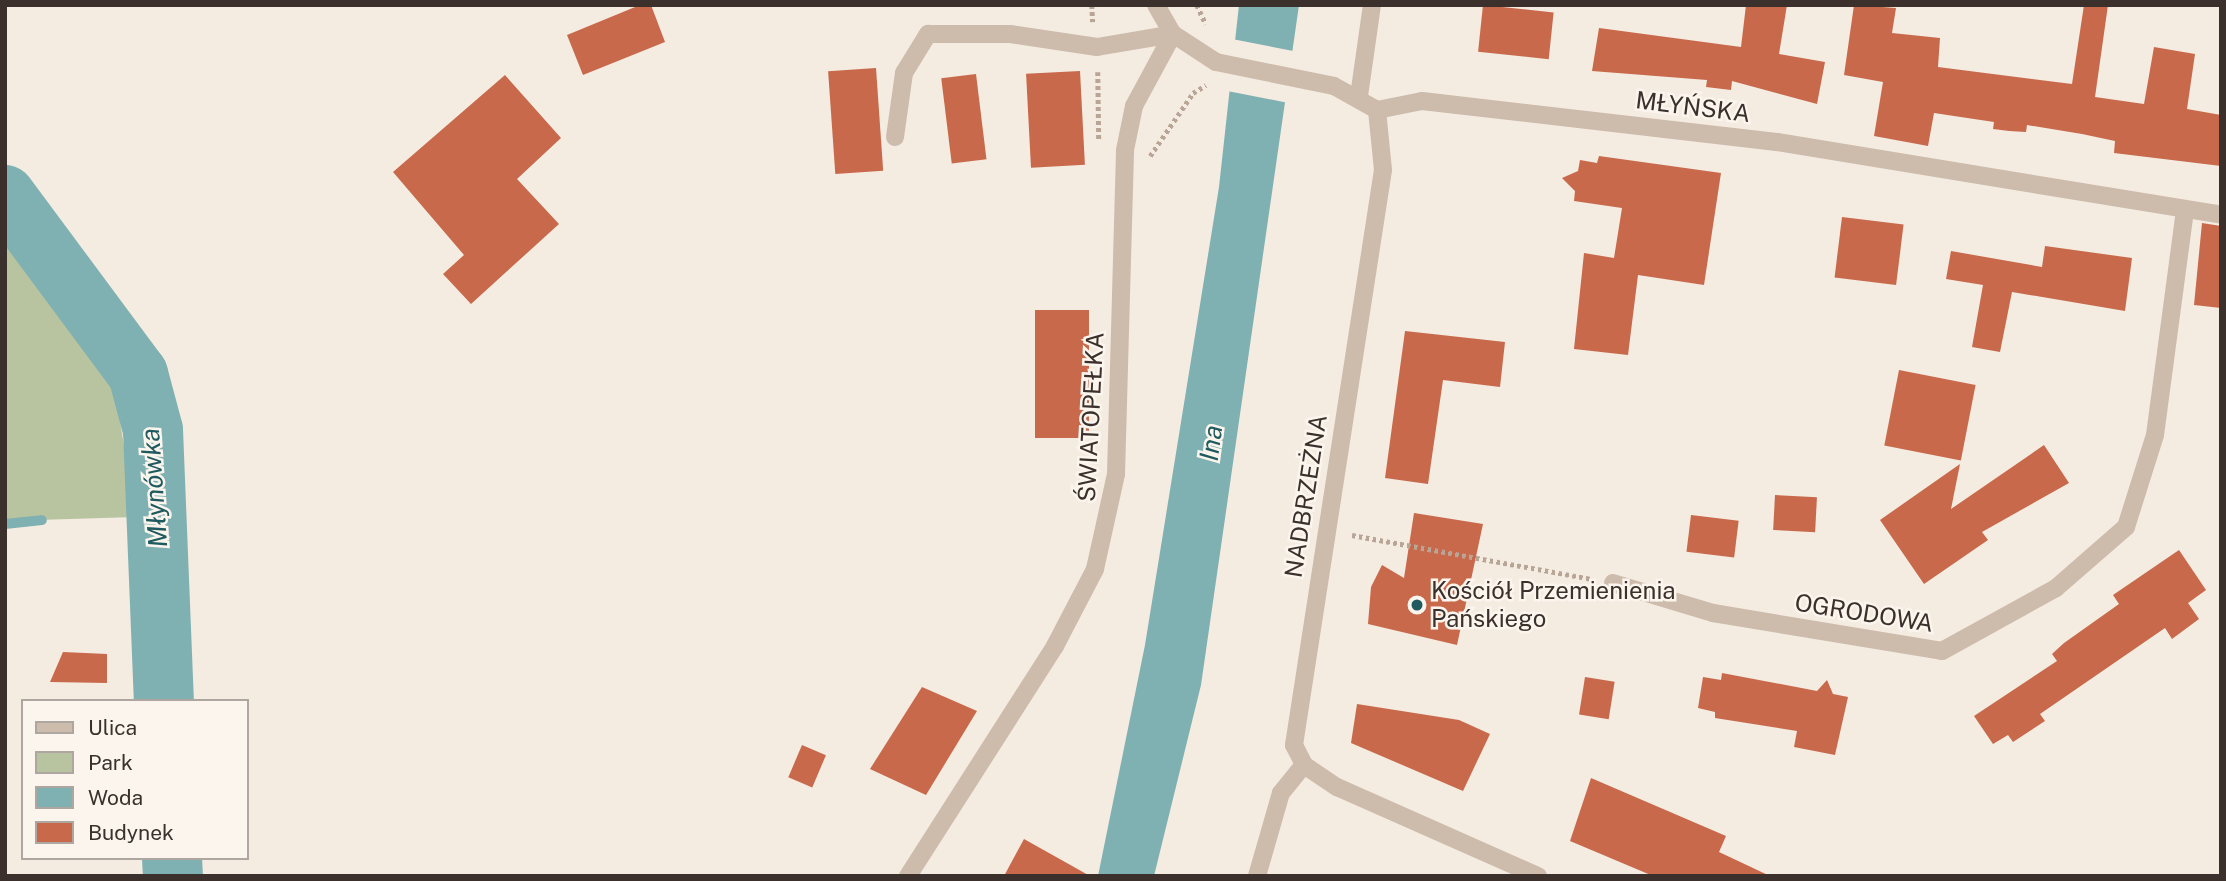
<!DOCTYPE html>
<meta charset="utf-8">
<style>
body{margin:0}
#map{position:relative;width:2226px;height:881px;overflow:hidden;background:#f4ebe1;font-family:"Public Sans",sans-serif}
div>[style]{position:absolute}
.green>*{inset:0;background:#b8c4a0}
.water>*{inset:0;background:#7fb0b2}
.pier>*{inset:0;background:#f4ebe1;transform-origin:0 0}
.stream>*{height:10px;margin:-5px;padding:0 5px;transform-origin:5px;border-radius:5px;background:#7fb0b2}
.river>*{height:60px;margin:-30px;padding:0 30px;transform-origin:30px;border-radius:30px;background:#7fb0b2}
.building>*{inset:0;background:#c8694b;transform-origin:0 0}
.path>*{height:4.5px;margin-top:-2.25px;transform-origin:0;background:repeating-linear-gradient(90deg,#b9a596 0 3.5px,transparent 0 7px)}
.minor>*{height:18px;margin:-9px;padding:0 9px;transform-origin:9px;border-radius:9px;background:#cdbbac}
.dots>*{width:19px;height:19px;translate:-50% -50%;box-sizing:border-box;border:4px solid #fbf5ee;border-radius:50%}
span{translate:-50% -50%;white-space:nowrap;text-align:center;line-height:1.15;-webkit-text-stroke:5px #fbf5ee;paint-order:stroke}
.street-label{font-size:24px;color:#3b302b}
.poi-label{font-size:24px;color:#3b302b}
.left{translate:0 -50%;text-align:left}
.water-label{font-size:26px;color:#1f5a5e;font-style:italic}
.frame{position:absolute;inset:0;border:7px solid #3b302b;pointer-events:none}
.legend{position:absolute;left:21px;top:699px;width:228px;height:161px;box-sizing:border-box;background:#fbf5ee;border:2px solid #aea6a0;margin:0;padding:9px 12px;list-style:none;font-size:21px;color:#3b302b}
.legend li{display:flex;align-items:center;gap:14px;height:35px}
.legend b{width:35px;border:2px solid #aea6a0}
</style>
<div id="map">
<div class="green">
<i style="clip-path:polygon(5px 244px,114px 382px,135px 517px,5px 521px)"></i>
</div>
<div class="water">
<i style="clip-path:polygon(1239px 5px,1299px 5px,1201px 685px,1154px 876px,1098px 876px,1145px 645px,1219px 187px)"></i>
</div>
<div class="pier">
<i style="left:1232px;top:39px;width:65px;height:52px;rotate:11deg"></i>
</div>
<div class="stream">
<i style="left:5px;top:524px;width:37px;rotate:-6deg"></i>
</div>
<div class="river">
<i style="left:5px;top:195px;width:223px;rotate:53.4deg"></i>
<i style="left:138px;top:374px;width:58px;rotate:75deg"></i>
<i style="left:153px;top:430px;width:271px;rotate:87.7deg"></i>
<i style="left:172px;top:858px;width:18px;rotate:87deg"></i>
</div>
<div class="building">
<i style="clip-path:polygon(640px 5px,651px 5px,665px 42px,583px 75px,567px 35px)"></i>
<i style="left:1483px;top:5px;width:71px;height:47px;rotate:6deg"></i>
<i style="clip-path:polygon(1746px 5px,1787px 5px,1779px 54px,1825px 62px,1817px 104px,1732px 81px,1731px 90px,1706px 87px,1707px 80px,1592px 71px,1599px 28px,1741px 47px)"></i>
<i style="clip-path:polygon(1854px 5px,1896px 8px,1892px 33px,1940px 38px,1938px 67px,2072px 84px,2084px 5px,2108px 5px,2095px 97px,2144px 104px,2154px 47px,2195px 54px,2187px 109px,2221px 115px,2221px 166px,2114px 153px,2115px 141px,2082px 134px,2027px 125px,2026px 132px,2009px 131px,1993px 129px,1994px 122px,1934px 113px,1928px 146px,1874px 136px,1883px 82px,1844px 75px)"></i>
<i style="left:876px;top:68px;width:103px;height:48px;rotate:86deg"></i>
<i style="left:1080px;top:71px;width:94px;height:54px;rotate:87deg"></i>
<i style="left:976px;top:74px;width:86px;height:35px;rotate:83deg"></i>
<i style="clip-path:polygon(505px 75px,561px 138px,517px 179px,559px 224px,471px 304px,443px 274px,464px 255px,393px 172px)"></i>
<i style="clip-path:polygon(1599px 156px,1721px 173px,1704px 285px,1638px 275px,1628px 355px,1574px 349px,1584px 253px,1614px 258px,1622px 208px,1574px 201px,1575px 191px,1562px 178px,1578px 171px,1580px 160px,1597px 163px)"></i>
<i style="left:1842px;top:217px;width:62px;height:61px;rotate:7deg"></i>
<i style="clip-path:polygon(2202px 223px,2221px 226px,2221px 308px,2194px 305px)"></i>
<i style="clip-path:polygon(2045px 246px,2132px 258px,2125px 311px,2012px 292px,2000px 352px,1972px 347px,1983px 285px,1946px 279px,1951px 251px,2042px 267px)"></i>
<i style="left:1035px;top:310px;width:54px;height:128px"></i>
<i style="clip-path:polygon(1405px 331px,1505px 342px,1500px 387px,1443px 380px,1428px 484px,1385px 478px)"></i>
<i style="left:1899px;top:370px;width:78px;height:77px;rotate:11deg"></i>
<i style="clip-path:polygon(2044px 445px,2069px 483px,1982px 532px,1988px 540px,1924px 584px,1880px 520px,1960px 464px,1951px 509px)"></i>
<i style="left:1775px;top:495px;width:42px;height:35px;rotate:3deg"></i>
<i style="clip-path:polygon(1414px 513px,1483px 524px,1457px 645px,1368px 624px,1371px 587px,1382px 565px,1404px 578px)"></i>
<i style="left:1691px;top:515px;width:48px;height:37px;rotate:7deg"></i>
<i style="clip-path:polygon(2179px 550px,2206px 590px,2188px 603px,2199px 619px,2172px 639px,2165px 628px,2040px 714px,2045px 721px,2013px 742px,2008px 735px,1993px 744px,1974px 716px,2057px 661px,2052px 654px,2064px 643px,2119px 604px,2113px 595px)"></i>
<i style="clip-path:polygon(63px 652px,107px 654px,107px 683px,50px 682px)"></i>
<i style="clip-path:polygon(1722px 673px,1817px 691px,1827px 680px,1833px 694px,1848px 697px,1835px 755px,1794px 747px,1797px 731px,1715px 718px,1715px 712px,1698px 708px,1703px 677px,1721px 680px)"></i>
<i style="left:1585px;top:677px;width:30px;height:38px;rotate:9deg"></i>
<i style="clip-path:polygon(922px 687px,977px 711px,926px 795px,870px 769px)"></i>
<i style="clip-path:polygon(1357px 704px,1459px 720px,1490px 734px,1463px 791px,1351px 743px)"></i>
<i style="left:802px;top:745px;width:26px;height:35px;rotate:23deg"></i>
<i style="clip-path:polygon(1591px 778px,1726px 836px,1719px 852px,1770px 876px,1653px 876px,1570px 841px)"></i>
<i style="clip-path:polygon(1024px 839px,1090px 876px,1004px 876px)"></i>
</div>
<div class="path">
<i style="left:1092px;top:5px;width:17px;rotate:87deg"></i>
<i style="left:1197px;top:5px;width:21px;rotate:65deg"></i>
<i style="left:1098px;top:72px;width:68px;rotate:89.2deg"></i>
<i style="left:1150px;top:156px;width:76px;rotate:-55.7deg"></i>
<i style="left:1193px;top:93px;width:15px;rotate:-32deg"></i>
<i style="left:1352px;top:535px;width:243px;rotate:10.4deg"></i>
</div>
<div class="minor">
<i style="left:1156px;top:5px;width:34px;rotate:60deg"></i>
<i style="left:1173px;top:34px;width:51px;rotate:33.1deg"></i>
<i style="left:1216px;top:62px;width:120px;rotate:11.5deg"></i>
<i style="left:1334px;top:86px;width:49px;rotate:29.2deg"></i>
<i style="left:1377px;top:110px;width:46px;rotate:-11.3deg"></i>
<i style="left:1422px;top:101px;width:357px;rotate:6.6deg"></i>
<i style="left:1777px;top:142px;width:450px;rotate:9.3deg"></i>
<i style="left:1359px;top:96px;width:92px;rotate:-81.9deg"></i>
<i style="left:1377px;top:110px;width:60px;rotate:84.3deg"></i>
<i style="left:1383px;top:170px;width:582px;rotate:98.8deg"></i>
<i style="left:1294px;top:745px;width:22px;rotate:63deg"></i>
<i style="left:1304px;top:765px;width:40px;rotate:34deg"></i>
<i style="left:1337px;top:787px;width:220px;rotate:23.9deg"></i>
<i style="left:895px;top:137px;width:65px;rotate:-82deg"></i>
<i style="left:904px;top:73px;width:46px;rotate:-58.4deg"></i>
<i style="left:928px;top:34px;width:82px"></i>
<i style="left:1010px;top:34px;width:88px;rotate:8.5deg"></i>
<i style="left:1097px;top:47px;width:77px;rotate:-9.7deg"></i>
<i style="left:1613px;top:583px;width:104px;rotate:16.7deg"></i>
<i style="left:1713px;top:613px;width:232px;rotate:9.4deg"></i>
<i style="left:1942px;top:651px;width:130px;rotate:-28.9deg"></i>
<i style="left:2056px;top:588px;width:93px;rotate:-41.1deg"></i>
<i style="left:2126px;top:527px;width:96px;rotate:-72.5deg"></i>
<i style="left:2155px;top:435px;width:226px;rotate:-82.4deg"></i>
<i style="left:908px;top:876px;width:273px;rotate:-57.4deg"></i>
<i style="left:1055px;top:646px;width:87px;rotate:-62.5deg"></i>
<i style="left:1095px;top:569px;width:97px;rotate:-77.5deg"></i>
<i style="left:1116px;top:474px;width:324px;rotate:-88.4deg"></i>
<i style="left:1125px;top:150px;width:45px;rotate:-78.4deg"></i>
<i style="left:1134px;top:106px;width:82px;rotate:-61.6deg"></i>
<i style="left:1257px;top:876px;width:86px;rotate:-73.9deg"></i>
<i style="left:1281px;top:793px;width:36px;rotate:-51deg"></i>
</div>
<div class="dots">
<i style="left:1417px;top:605px;background:#1f5a5e"></i>
</div>
<div class="street-label">
<span style="left:1693px;top:107px;rotate:7deg">MŁYŃSKA</span>
<span style="left:1091px;top:417px;rotate:-87deg">ŚWIATOPEŁKA</span>
<span style="left:1306px;top:496px;rotate:-81deg">NADBRZEŻNA</span>
<span style="left:1864px;top:613px;rotate:9deg">OGRODOWA</span>
</div>
<div class="poi-label">
<span class="left" style="left:1431px;top:605px">Kościół Przemienienia<br>Pańskiego</span>
</div>
<div class="water-label">
<span style="left:1211px;top:443px;rotate:-82deg">Ina</span>
<span style="left:154px;top:488px;rotate:-94deg">Młynówka</span>
</div>
<div class="frame"></div>
<ul class="legend">
<li><b style="height:9px;background:#cdbbac"></b>Ulica</li>
<li><b style="height:19px;background:#b8c4a0"></b>Park</li>
<li><b style="height:19px;background:#7fb0b2"></b>Woda</li>
<li><b style="height:19px;background:#c8694b"></b>Budynek</li>
</ul>
</div>
